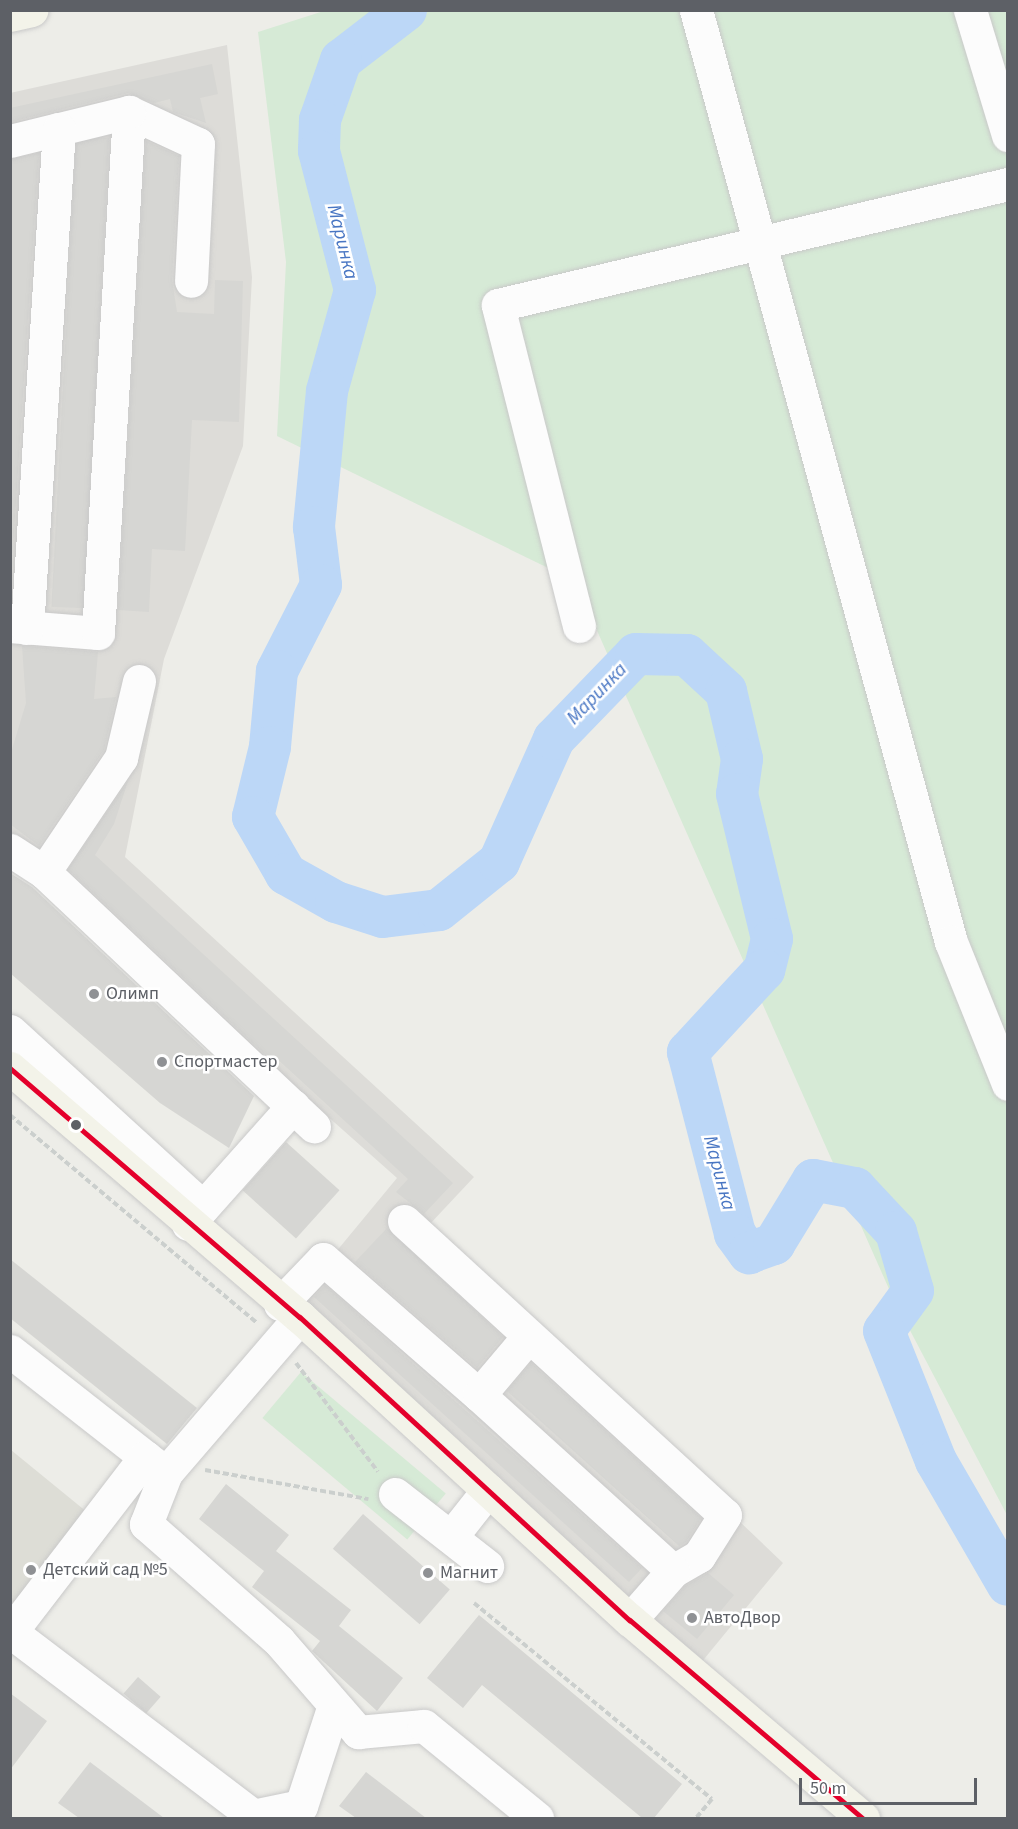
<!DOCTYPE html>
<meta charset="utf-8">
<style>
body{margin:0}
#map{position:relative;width:1018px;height:1829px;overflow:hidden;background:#edede8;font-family:"Source Sans 3",sans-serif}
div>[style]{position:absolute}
.industrial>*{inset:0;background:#dddcd8}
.education>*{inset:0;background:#ddddd6}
.green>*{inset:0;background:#d6ead6;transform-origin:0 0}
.river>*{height:42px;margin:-21px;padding:0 21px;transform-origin:21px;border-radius:21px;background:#bcd7f7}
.building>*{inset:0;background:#d6d6d3;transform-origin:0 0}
.path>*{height:4px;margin-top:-2px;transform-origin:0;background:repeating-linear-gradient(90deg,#cbcfcd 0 6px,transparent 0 9px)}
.roads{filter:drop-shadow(0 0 2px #c9c9c9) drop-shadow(0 0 2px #c9c9c9)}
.minor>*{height:33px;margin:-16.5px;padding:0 16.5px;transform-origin:16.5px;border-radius:16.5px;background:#fcfcfc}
.major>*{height:33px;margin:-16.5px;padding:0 16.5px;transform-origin:16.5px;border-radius:16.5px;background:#f3f3e9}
.bus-1>*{height:4.5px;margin:-2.25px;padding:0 2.25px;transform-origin:2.25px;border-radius:2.25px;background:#e4002b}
.dots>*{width:16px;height:16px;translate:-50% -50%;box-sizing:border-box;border:3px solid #fff;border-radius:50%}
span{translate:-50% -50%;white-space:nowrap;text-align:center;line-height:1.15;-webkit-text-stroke:5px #fff;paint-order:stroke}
.poi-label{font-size:18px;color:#5d6066}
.left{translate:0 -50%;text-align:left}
.water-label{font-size:20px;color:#4976c3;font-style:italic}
.frame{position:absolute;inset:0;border:12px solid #5d6066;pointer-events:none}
.scale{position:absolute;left:799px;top:1778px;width:178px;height:27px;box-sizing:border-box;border:3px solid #5d6066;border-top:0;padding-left:8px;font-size:18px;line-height:21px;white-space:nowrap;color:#5d6066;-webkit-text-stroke:4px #fff;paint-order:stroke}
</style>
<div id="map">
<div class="industrial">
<i style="clip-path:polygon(227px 45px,252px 277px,243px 446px,164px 659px,125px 857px,474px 1177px,429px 1225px,783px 1563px,700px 1664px,297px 1299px,397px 1178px,11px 835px,10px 93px)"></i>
</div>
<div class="education">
<i style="clip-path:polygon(11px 1450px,93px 1517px,11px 1623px)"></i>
</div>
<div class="green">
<i style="clip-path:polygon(327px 10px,1007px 11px,1007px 1515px,893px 1298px,575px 581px,277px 436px,286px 262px,258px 32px)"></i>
<i style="left:301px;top:1372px;width:189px;height:60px;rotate:40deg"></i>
</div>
<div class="river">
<i style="left:406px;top:10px;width:82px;rotate:142.4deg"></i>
<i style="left:341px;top:60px;width:64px;rotate:109.3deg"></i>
<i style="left:320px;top:120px;width:31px;rotate:92deg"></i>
<i style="left:319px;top:151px;width:144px;rotate:75.5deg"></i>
<i style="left:355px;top:290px;width:105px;rotate:105.5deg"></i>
<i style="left:327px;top:391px;width:137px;rotate:95.5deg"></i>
<i style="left:314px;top:527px;width:58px;rotate:83.1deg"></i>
<i style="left:321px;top:585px;width:97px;rotate:117.1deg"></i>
<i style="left:277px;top:671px;width:76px;rotate:95.3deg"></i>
<i style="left:270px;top:747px;width:72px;rotate:103.7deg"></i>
<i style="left:253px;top:817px;width:66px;rotate:59.9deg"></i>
<i style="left:286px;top:874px;width:57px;rotate:29.2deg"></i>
<i style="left:336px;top:902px;width:49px;rotate:17.7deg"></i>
<i style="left:383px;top:917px;width:56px;rotate:-7.1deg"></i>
<i style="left:439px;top:910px;width:77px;rotate:-38.7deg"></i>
<i style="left:499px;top:862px;width:135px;rotate:-65.9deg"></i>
<i style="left:554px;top:739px;width:118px;rotate:-46deg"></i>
<i style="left:636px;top:654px;width:51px;rotate:1.1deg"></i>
<i style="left:687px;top:655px;width:53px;rotate:42.7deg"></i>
<i style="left:726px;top:691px;width:70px;rotate:76.8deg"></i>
<i style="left:742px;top:759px;width:35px;rotate:98deg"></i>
<i style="left:737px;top:794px;width:149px;rotate:76.4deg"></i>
<i style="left:772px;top:939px;width:32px;rotate:104deg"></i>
<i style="left:764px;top:970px;width:112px;rotate:132.8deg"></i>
<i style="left:688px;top:1052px;width:188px;rotate:75.5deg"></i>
<i style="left:735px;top:1234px;width:24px;rotate:54deg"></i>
<i style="left:749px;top:1253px;width:27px;rotate:-20deg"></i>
<i style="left:774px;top:1244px;width:75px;rotate:-58.6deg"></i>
<i style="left:813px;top:1180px;width:43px;rotate:10.8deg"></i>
<i style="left:855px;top:1188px;width:60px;rotate:47deg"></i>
<i style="left:896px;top:1232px;width:61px;rotate:73.9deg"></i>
<i style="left:913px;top:1291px;width:49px;rotate:125.9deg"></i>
<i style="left:884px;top:1331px;width:140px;rotate:68.2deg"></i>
<i style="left:936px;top:1461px;width:143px;rotate:59.9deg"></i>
</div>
<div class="building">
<i style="clip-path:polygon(212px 64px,218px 94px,200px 98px,206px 123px,173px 112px,170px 99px,154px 103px,128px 93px,10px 122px,10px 108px)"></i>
<i style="left:109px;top:138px;width:471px;height:33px;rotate:93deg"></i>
<i style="clip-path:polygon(146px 141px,179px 156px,172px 280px,177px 312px,214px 314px,215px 280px,243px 281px,239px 422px,192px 420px,185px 551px,152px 549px,149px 612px,118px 610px)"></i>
<i style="clip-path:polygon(39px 153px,10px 592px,10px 159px)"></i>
<i style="clip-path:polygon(22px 646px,98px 652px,94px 699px,116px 697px,104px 750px,39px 846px,10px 824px,10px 756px,26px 703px)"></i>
<i style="clip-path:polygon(128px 781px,114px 824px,95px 855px,453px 1183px,424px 1214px,396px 1192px,408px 1179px,274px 1056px,272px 1061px,68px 869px)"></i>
<i style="clip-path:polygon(10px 873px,32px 887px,254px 1096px,229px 1148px,160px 1103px,10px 973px)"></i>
<i style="left:286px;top:1142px;width:72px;height:65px;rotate:42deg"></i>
<i style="clip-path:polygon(387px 1228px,503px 1337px,477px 1368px,355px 1262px)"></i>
<i style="clip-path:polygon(10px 1259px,197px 1408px,167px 1444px,10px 1318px)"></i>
<i style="clip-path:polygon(325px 1285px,642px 1568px,629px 1582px,314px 1297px)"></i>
<i style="clip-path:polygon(531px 1363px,701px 1518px,686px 1542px,679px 1546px,507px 1391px)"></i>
<i style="clip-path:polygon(226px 1484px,289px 1535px,276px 1551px,351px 1610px,339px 1626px,403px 1678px,377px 1711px,312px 1651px,320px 1641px,252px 1587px,264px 1571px,199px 1519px)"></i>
<i style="left:363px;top:1514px;width:115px;height:46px;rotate:41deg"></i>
<i style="clip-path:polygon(708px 1573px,734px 1595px,697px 1639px,663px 1611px,685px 1586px)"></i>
<i style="clip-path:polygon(479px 1615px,682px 1784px,654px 1818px,642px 1818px,482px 1685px,463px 1708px,427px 1678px)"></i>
<i style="left:138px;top:1677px;width:30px;height:22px;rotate:41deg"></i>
<i style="clip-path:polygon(10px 1693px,47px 1721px,10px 1770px)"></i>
<i style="clip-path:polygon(90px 1762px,164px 1818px,79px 1818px,58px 1803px)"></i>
<i style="clip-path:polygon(366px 1772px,426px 1818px,356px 1818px,339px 1806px)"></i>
</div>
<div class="path">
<i style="left:10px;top:1115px;width:323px;rotate:40.1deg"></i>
<i style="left:296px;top:1363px;width:136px;rotate:53deg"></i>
<i style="left:205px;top:1470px;width:166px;rotate:10.1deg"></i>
<i style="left:474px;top:1603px;width:308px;rotate:39.5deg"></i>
<i style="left:712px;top:1799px;width:25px;rotate:130deg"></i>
</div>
<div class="roads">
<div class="minor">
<i style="left:696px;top:10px;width:966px;rotate:74.7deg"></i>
<i style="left:951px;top:942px;width:153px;rotate:68.1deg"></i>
<i style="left:970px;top:10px;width:131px;rotate:73.1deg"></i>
<i style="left:129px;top:112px;width:76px;rotate:24.9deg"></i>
<i style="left:198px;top:144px;width:137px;rotate:92.9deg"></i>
<i style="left:10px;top:141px;width:50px;rotate:-13.8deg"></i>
<i style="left:10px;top:626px;width:88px;rotate:4.5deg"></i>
<i style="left:98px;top:633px;width:522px;rotate:-86.59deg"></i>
<i style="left:129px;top:112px;width:72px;rotate:166.3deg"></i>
<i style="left:59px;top:129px;width:500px;rotate:93.67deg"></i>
<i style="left:579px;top:626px;width:331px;rotate:-104.2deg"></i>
<i style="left:498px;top:305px;width:524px;rotate:-13.35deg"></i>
<i style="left:10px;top:850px;width:40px;rotate:32.9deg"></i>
<i style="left:44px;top:872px;width:371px;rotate:43.3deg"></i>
<i style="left:44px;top:872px;width:138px;rotate:-56deg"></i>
<i style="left:121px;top:758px;width:79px;rotate:-76.8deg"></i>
<i style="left:10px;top:1031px;width:261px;rotate:42.4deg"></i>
<i style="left:404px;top:1221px;width:435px;rotate:42.5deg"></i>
<i style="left:725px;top:1515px;width:49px;rotate:122.4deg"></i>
<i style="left:699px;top:1556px;width:30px;rotate:150deg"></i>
<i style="left:188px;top:1224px;width:158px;rotate:-48.3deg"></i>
<i style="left:280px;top:1304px;width:62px;rotate:-46.3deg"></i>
<i style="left:323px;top:1259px;width:207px;rotate:41.1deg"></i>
<i style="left:479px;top:1395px;width:262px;rotate:42.2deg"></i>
<i style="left:673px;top:1571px;width:65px;rotate:131.3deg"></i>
<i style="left:300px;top:1317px;width:206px;rotate:130.7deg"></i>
<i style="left:166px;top:1473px;width:55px;rotate:111.4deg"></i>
<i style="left:146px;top:1524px;width:177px;rotate:41.3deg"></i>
<i style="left:279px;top:1641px;width:121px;rotate:49deg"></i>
<i style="left:358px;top:1732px;width:66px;rotate:-5.2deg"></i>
<i style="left:424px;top:1726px;width:146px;rotate:39.2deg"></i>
<i style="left:10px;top:1351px;width:172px;rotate:38.1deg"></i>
<i style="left:479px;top:1395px;width:76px;rotate:-49.8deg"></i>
<i style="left:395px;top:1494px;width:117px;rotate:38deg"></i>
<i style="left:451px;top:1537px;width:60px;rotate:-51.8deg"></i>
<i style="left:11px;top:1632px;width:304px;rotate:37.2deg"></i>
<i style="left:253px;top:1816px;width:49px;rotate:-11.8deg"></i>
<i style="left:10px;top:1633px;width:222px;rotate:-52.5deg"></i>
<i style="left:145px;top:1457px;width:26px;rotate:37deg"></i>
<i style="left:301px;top:1806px;width:103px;rotate:-71.9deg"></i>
</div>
<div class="major">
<i style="left:10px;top:15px;width:22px;rotate:-13deg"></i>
<i style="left:10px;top:1068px;width:382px;rotate:40.7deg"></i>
<i style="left:300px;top:1317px;width:448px;rotate:42.6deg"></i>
<i style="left:630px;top:1620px;width:306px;rotate:40.4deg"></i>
</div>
</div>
<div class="bus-1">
<i style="left:10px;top:1068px;width:382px;rotate:40.7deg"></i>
<i style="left:300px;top:1317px;width:448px;rotate:42.6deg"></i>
<i style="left:630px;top:1620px;width:306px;rotate:40.4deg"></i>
</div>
<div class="dots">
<i style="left:94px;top:994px;background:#8f9194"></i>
<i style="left:162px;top:1062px;background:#8f9194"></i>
<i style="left:76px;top:1125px;background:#5d6066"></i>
<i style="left:31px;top:1570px;background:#8f9194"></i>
<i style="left:428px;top:1573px;background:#8f9194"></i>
<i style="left:692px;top:1618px;background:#8f9194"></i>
</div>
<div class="poi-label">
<span class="left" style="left:106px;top:994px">Олимп</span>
<span class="left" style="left:174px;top:1062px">Спортмастер</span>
<span class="left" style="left:43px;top:1570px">Детский сад №5</span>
<span class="left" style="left:440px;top:1573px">Магнит</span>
<span class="left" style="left:704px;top:1618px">АвтоДвор</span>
</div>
<div class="water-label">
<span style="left:342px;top:242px;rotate:76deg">Маринка</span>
<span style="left:597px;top:694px;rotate:-46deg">Маринка</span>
<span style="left:719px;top:1173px;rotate:75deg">Маринка</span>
</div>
<div class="frame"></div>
<div class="scale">50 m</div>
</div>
